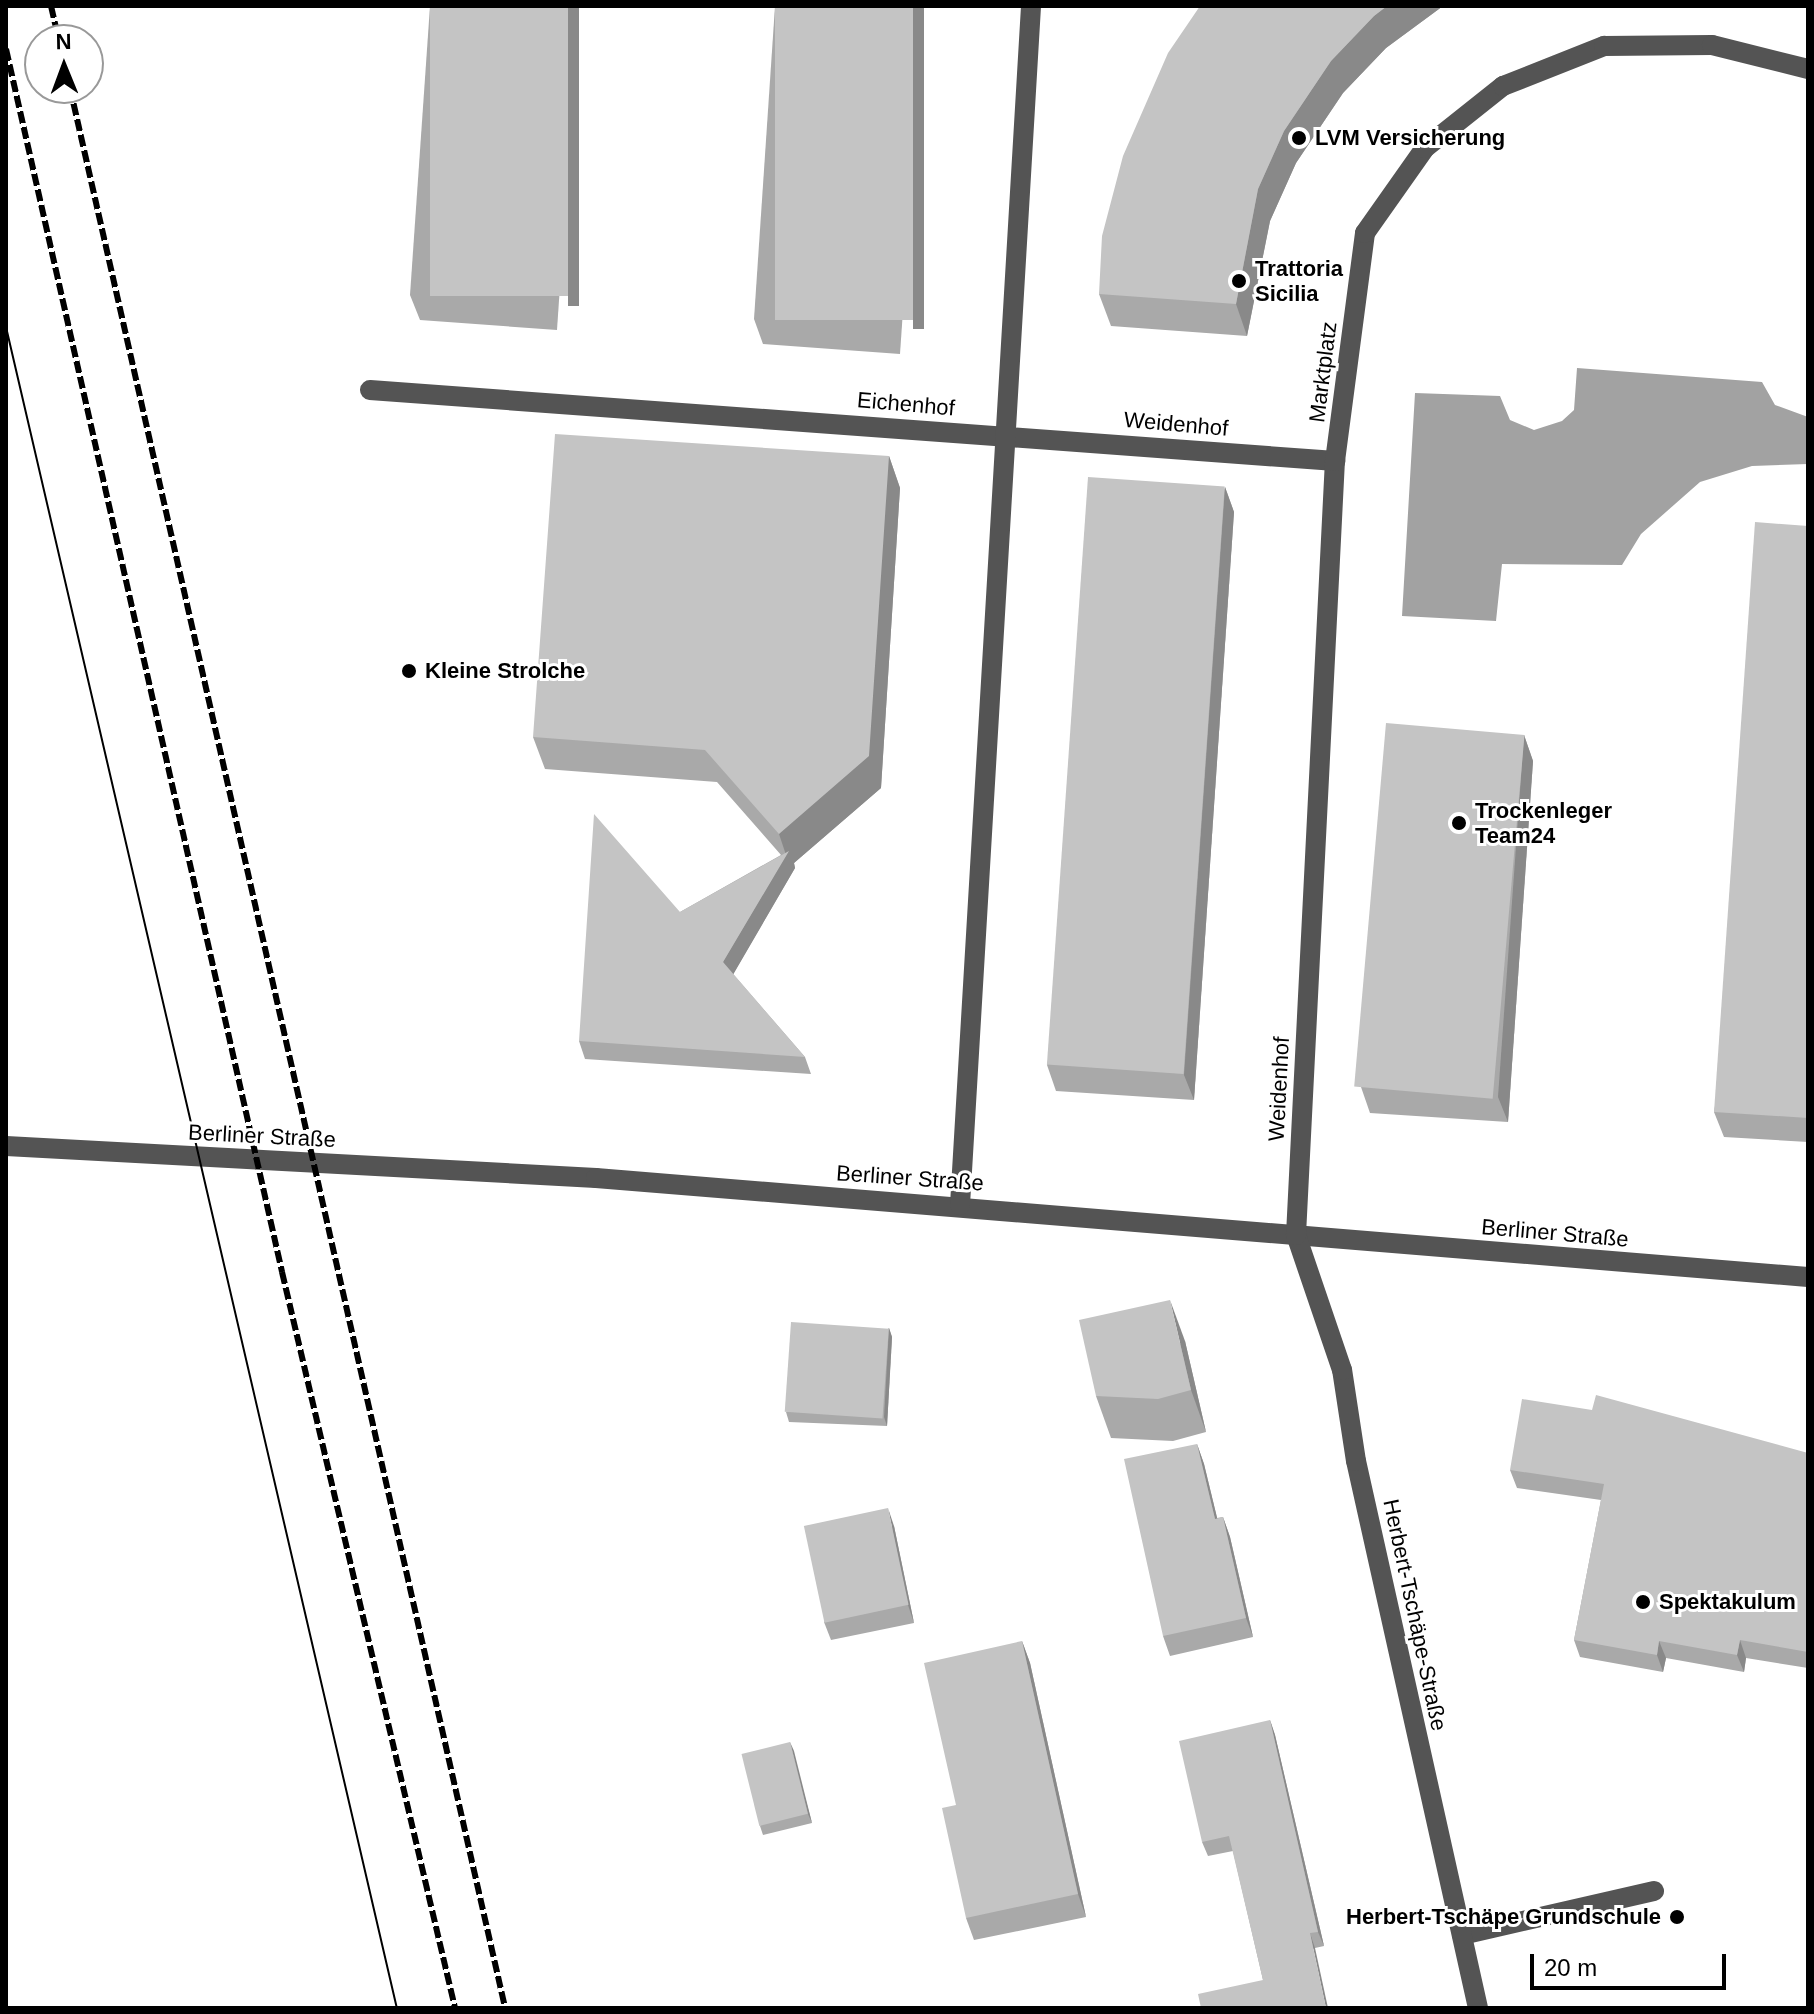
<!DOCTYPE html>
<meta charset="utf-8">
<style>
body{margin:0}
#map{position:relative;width:1814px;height:2014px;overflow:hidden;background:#fff;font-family:Arial,sans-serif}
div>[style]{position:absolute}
.water>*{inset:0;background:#a2a2a2}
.minor>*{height:20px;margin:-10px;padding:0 10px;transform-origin:10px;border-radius:10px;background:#545454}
.tram>*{height:2px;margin:-1px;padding:0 1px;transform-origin:1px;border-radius:1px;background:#000}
.rail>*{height:6px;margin-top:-3px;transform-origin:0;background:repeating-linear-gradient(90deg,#000 0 12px,transparent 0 16px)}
.wall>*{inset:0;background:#a9a9a9}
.shaded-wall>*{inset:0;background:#898989;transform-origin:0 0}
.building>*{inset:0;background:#c4c4c4;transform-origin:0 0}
.dots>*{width:22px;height:22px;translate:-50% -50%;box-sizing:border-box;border:4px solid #fff;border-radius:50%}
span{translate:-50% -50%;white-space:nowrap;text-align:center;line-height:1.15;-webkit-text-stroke:6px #fff;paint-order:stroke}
.poi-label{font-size:22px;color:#000;font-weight:700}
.left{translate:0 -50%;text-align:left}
.right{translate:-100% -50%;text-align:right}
.street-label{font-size:22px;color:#000}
.frame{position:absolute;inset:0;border:8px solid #000;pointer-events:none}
.north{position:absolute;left:24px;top:24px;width:80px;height:80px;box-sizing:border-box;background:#fff;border:2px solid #999;border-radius:50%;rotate:359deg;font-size:22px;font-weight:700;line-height:32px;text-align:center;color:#000}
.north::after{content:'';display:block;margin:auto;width:28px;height:36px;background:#000;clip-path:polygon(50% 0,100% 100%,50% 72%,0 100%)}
.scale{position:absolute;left:1530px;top:1954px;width:196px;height:36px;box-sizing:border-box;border:4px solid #000;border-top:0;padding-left:10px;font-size:24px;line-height:28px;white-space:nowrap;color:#000;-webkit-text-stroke:6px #fff;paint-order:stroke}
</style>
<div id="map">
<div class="water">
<i style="clip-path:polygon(1577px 368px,1762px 382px,1775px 405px,1808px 417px,1808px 464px,1752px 466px,1700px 482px,1641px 534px,1622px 565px,1502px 564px,1496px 621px,1402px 616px,1415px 393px,1500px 396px,1510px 420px,1534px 430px,1562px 421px,1574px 410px)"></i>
</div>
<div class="minor">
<i style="left:370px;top:390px;width:968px;rotate:4.21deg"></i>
<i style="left:6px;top:1146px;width:591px;rotate:3.1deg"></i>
<i style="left:596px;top:1178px;width:1216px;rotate:4.67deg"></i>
<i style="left:960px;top:1205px;width:1201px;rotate:-86.61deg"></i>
<i style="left:1462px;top:1935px;width:197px;rotate:-12.9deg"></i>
<i style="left:1478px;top:2008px;width:560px;rotate:-102.57deg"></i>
<i style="left:1356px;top:1461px;width:92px;rotate:-98.7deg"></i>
<i style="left:1342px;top:1370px;width:143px;rotate:-108.8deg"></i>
<i style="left:1296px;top:1235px;width:775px;rotate:-87.12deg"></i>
<i style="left:1335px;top:461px;width:230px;rotate:-82.5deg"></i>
<i style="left:1365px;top:233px;width:104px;rotate:-54.8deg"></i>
<i style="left:1425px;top:148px;width:100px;rotate:-38.5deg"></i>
<i style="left:1503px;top:86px;width:109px;rotate:-21.6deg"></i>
<i style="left:1604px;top:46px;width:108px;rotate:-0.5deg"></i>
<i style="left:1712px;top:45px;width:99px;rotate:14deg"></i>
</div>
<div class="tram">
<i style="left:6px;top:327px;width:1726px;rotate:76.91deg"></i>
</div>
<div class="rail">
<i style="left:51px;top:6px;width:35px;rotate:77deg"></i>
<i style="left:6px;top:49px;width:1254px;rotate:77.28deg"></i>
<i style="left:282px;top:1272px;width:756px;rotate:76.77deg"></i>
<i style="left:70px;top:88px;width:1969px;rotate:77.23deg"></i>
</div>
<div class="wall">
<i style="clip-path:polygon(430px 6px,579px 6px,557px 330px,420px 320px,410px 295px)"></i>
<i style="clip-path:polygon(775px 6px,924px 6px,900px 354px,763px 344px,754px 319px)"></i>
<i style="clip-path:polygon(1200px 6px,1443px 6px,1386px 48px,1343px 93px,1296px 163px,1270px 221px,1247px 336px,1111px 326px,1099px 294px)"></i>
<i style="clip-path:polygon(889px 456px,900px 488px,881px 788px,794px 863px,795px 868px,733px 974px,805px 1057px,811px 1074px,585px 1059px,579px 1041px,680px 912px,781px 855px,717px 782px,545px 769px,533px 737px)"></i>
<i style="clip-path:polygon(1225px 487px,1234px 512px,1194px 1100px,1056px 1091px,1047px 1065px)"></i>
<i style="clip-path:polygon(1808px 526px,1808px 1142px,1724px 1137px,1714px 1112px)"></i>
<i style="clip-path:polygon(1524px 735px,1533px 761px,1508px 1122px,1370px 1113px,1361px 1087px)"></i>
<i style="clip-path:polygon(889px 1328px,892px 1337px,887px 1426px,789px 1422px,786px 1412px)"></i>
<i style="clip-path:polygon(1185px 1341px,1206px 1432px,1173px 1441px,1111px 1438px,1096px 1396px)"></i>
<i style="clip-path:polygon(1197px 1444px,1204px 1464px,1217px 1518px,1223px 1517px,1230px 1537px,1253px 1637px,1170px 1656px,1163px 1636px)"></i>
<i style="clip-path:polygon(1808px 1453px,1808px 1668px,1746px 1658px,1744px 1672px,1666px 1658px,1663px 1672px,1580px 1657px,1574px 1640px,1601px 1500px,1517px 1488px,1510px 1470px)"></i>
<i style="clip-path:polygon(894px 1526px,914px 1623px,831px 1640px,824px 1622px)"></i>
<i style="clip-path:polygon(1022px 1641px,1030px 1663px,1086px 1917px,974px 1940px,966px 1918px)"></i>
<i style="clip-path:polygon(1270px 1720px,1275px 1735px,1324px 1946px,1315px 1948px,1263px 1980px,1233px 1851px,1208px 1856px,1202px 1842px)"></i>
<i style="clip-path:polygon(790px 1742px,812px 1823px,763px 1835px,760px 1826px)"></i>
</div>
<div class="shaded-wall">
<i style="left:568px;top:6px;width:11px;height:300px"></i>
<i style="left:913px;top:6px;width:11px;height:323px"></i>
<i style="clip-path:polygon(1387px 6px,1443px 6px,1386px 48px,1343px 93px,1296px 163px,1270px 221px,1247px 336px,1236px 304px,1258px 189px,1284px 131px,1331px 61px,1374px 16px)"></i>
<i style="clip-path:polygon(889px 456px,900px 488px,881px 788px,794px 863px,795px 868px,730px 980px,723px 962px,786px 855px,779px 834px)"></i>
<i style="clip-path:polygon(1225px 487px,1234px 512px,1194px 1100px,1184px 1075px)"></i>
<i style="clip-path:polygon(1524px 735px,1533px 761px,1508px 1122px,1498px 1097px)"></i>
<i style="clip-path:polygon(1170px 1300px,1185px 1341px,1206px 1432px,1191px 1390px)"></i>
<i style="clip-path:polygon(889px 1328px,892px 1337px,887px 1426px,884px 1417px)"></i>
<i style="clip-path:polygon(1197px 1444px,1204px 1464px,1222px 1538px,1215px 1519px)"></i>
<i style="clip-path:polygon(888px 1508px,894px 1526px,914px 1623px,908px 1605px)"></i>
<i style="clip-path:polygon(1223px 1517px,1230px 1537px,1253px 1637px,1246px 1618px)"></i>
<i style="clip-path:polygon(1740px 1640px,1746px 1658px,1744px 1672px,1737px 1655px)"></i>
<i style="clip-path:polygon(1022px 1641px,1030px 1663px,1086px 1917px,1078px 1894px)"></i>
<i style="clip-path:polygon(1659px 1641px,1666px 1658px,1663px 1672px,1657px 1655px)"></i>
<i style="clip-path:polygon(1270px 1720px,1275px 1735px,1324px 1946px,1318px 1932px)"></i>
<i style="clip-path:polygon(790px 1742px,794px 1751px,812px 1823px,808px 1814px)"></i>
<i style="clip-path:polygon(1310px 1933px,1315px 1948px,1328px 2008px,1326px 2008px)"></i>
</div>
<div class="building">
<i style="left:430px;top:6px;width:138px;height:290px"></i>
<i style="left:775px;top:6px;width:138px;height:314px"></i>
<i style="clip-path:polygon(1200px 6px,1387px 6px,1374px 16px,1331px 61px,1284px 131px,1258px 189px,1236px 304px,1099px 294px,1102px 236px,1123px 156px,1168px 53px)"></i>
<i style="clip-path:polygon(555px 434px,889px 456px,869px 756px,779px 834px,705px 750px,533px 737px)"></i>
<i style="left:1088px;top:477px;width:137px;height:589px;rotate:4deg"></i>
<i style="clip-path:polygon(1755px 522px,1808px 526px,1808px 1118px,1714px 1112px)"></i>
<i style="left:1386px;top:723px;width:139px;height:365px;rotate:5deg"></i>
<i style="clip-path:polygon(594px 814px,680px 912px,789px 851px,723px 962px,805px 1057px,579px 1041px)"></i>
<i style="clip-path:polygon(1170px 1300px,1191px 1390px,1158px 1399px,1096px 1396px,1079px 1320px)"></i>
<i style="left:791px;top:1322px;width:98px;height:90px;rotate:4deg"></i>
<i style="clip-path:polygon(1596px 1395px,1808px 1453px,1808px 1652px,1740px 1640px,1737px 1655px,1659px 1641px,1657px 1655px,1574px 1640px,1604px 1484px,1510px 1470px,1522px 1399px,1592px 1410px)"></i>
<i style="clip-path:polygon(1197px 1444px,1215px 1519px,1223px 1517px,1246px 1618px,1163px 1636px,1124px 1459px)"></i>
<i style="left:888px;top:1508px;width:99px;height:86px;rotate:78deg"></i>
<i style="clip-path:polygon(1022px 1641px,1078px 1894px,966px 1918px,942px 1808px,956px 1805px,924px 1663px)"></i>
<i style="clip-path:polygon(1270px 1720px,1318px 1932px,1310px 1933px,1326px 2008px,1201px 2008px,1198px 1994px,1263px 1980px,1229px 1836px,1202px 1842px,1179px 1741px)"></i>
<i style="left:790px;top:1742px;width:74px;height:50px;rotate:76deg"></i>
</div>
<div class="dots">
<i style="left:1299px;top:138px;background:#000"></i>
<i style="left:1239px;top:281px;background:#000"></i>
<i style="left:409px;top:671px;background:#000"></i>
<i style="left:1459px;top:823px;background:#000"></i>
<i style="left:1643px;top:1602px;background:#000"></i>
<i style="left:1677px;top:1917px;background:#000"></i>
</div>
<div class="poi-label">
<span class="left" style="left:1315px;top:138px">LVM Versicherung</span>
<span class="left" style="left:1255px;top:281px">Trattoria<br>Sicilia</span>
<span class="left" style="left:425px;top:671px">Kleine Strolche</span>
<span class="left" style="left:1475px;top:823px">Trockenleger<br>Team24</span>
<span class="left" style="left:1659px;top:1602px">Spektakulum</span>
<span class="right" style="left:1661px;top:1917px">Herbert-Tschäpe Grundschule</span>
</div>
<div class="street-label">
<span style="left:1323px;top:372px;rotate:-83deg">Marktplatz</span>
<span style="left:906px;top:404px;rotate:5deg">Eichenhof</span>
<span style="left:1176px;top:424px;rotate:5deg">Weidenhof</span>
<span style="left:1279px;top:1089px;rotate:-87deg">Weidenhof</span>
<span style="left:262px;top:1136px;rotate:3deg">Berliner Straße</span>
<span style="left:910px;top:1178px;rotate:4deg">Berliner Straße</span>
<span style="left:1555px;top:1233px;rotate:5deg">Berliner Straße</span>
<span style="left:1415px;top:1615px;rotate:78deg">Herbert-Tschäpe-Straße</span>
</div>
<div class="frame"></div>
<div class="north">N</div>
<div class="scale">20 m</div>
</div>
